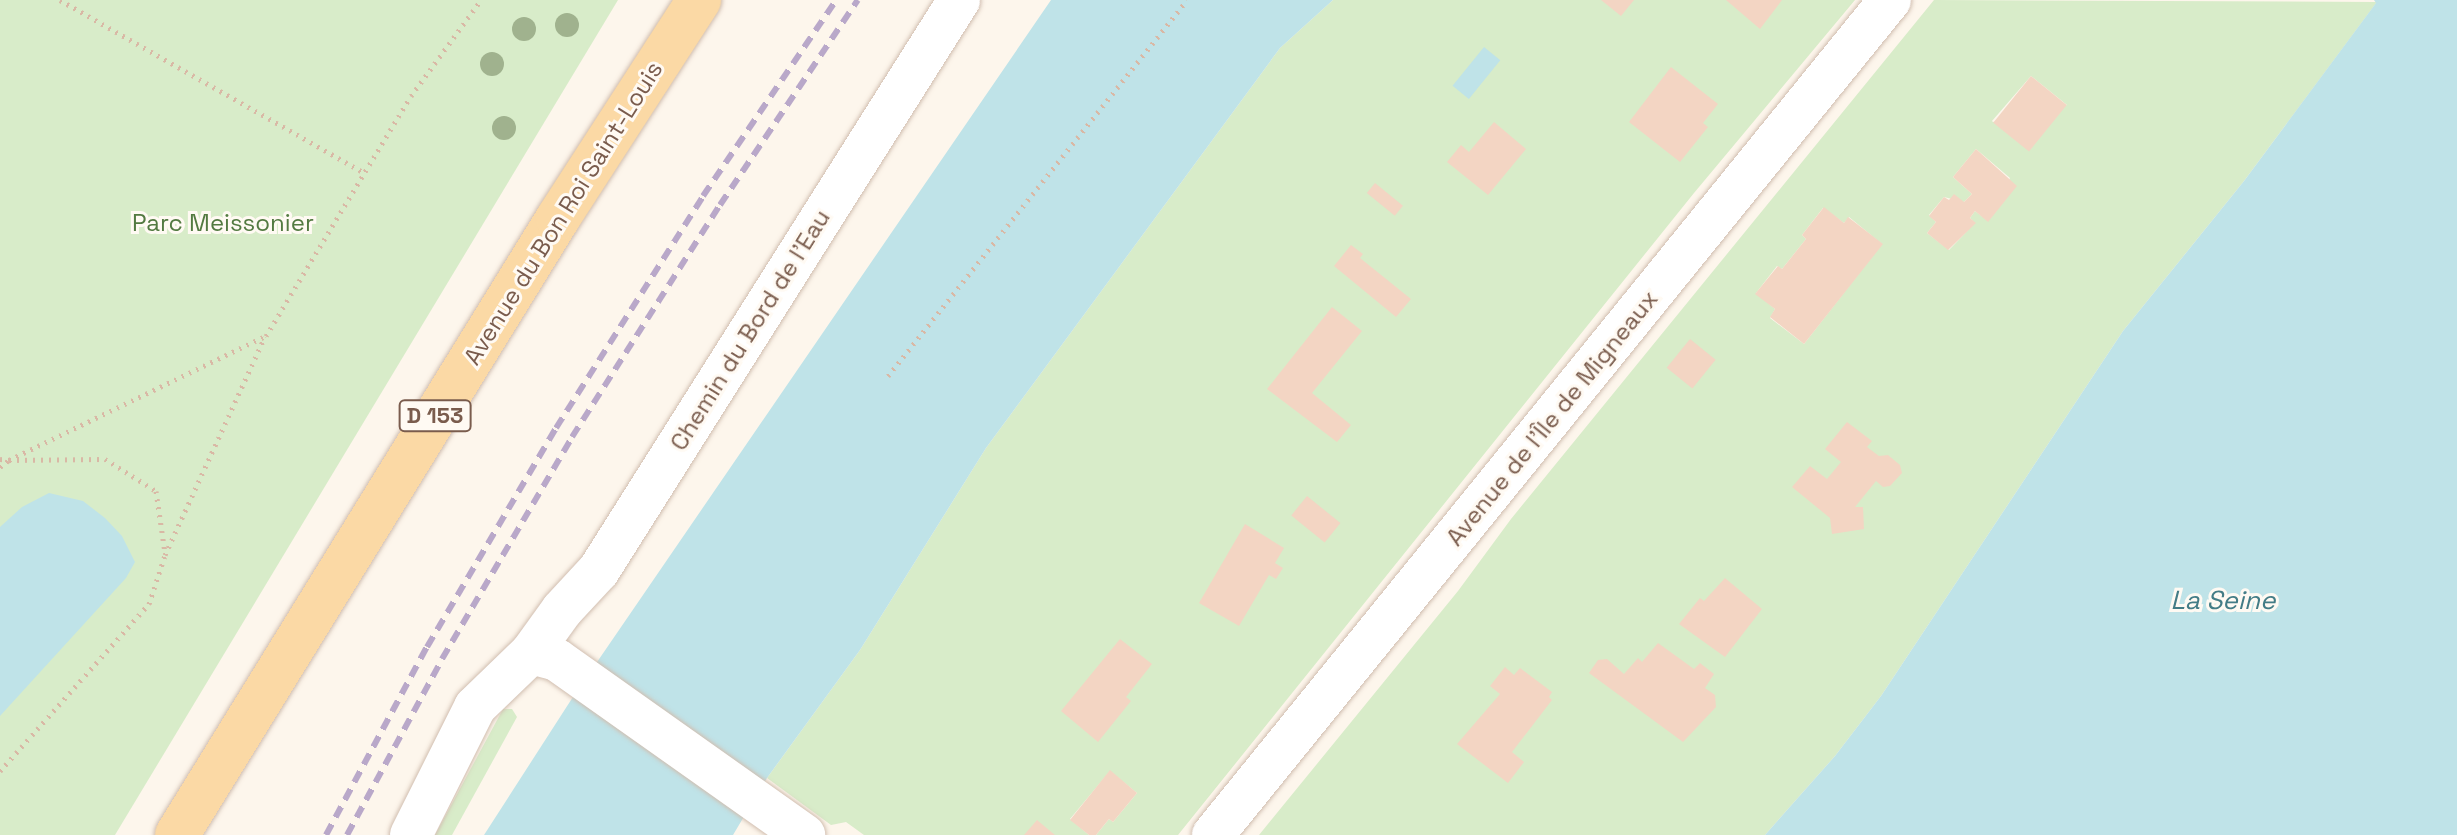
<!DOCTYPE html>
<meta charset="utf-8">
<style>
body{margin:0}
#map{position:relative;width:2457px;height:835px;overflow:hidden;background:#fdf6ec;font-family:"Space Grotesk",sans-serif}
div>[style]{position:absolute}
.green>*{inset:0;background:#d8ecc9}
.water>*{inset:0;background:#bfe3e8;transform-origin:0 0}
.building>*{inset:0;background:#f3d5c3;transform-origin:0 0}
.path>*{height:5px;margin-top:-2.5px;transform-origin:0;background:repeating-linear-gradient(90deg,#d9b8a5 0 2px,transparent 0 8px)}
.roads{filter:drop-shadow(0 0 2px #d1beb0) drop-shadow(0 0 2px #d1beb0)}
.street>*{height:42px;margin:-21px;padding:0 21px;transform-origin:21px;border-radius:21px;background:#fff}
.primary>*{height:44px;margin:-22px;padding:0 22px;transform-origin:22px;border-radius:22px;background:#fbd9a5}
.rail>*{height:6px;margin-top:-3px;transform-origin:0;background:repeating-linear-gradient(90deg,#b9a8c9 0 12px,transparent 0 20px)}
.trees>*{width:24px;height:24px;margin:-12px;border-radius:50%;background:#a0b28e}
span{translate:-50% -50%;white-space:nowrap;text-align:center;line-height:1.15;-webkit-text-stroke:6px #fffaf3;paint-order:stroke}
.shield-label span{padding:2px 6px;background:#fffaf3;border:2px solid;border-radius:6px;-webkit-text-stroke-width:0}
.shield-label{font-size:22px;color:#7a5c4d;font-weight:700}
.street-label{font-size:24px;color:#7a5c4d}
.park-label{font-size:24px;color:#537a41}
.water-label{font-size:26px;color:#437c86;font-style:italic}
</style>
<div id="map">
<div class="green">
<i style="clip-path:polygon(0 0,618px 0,115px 835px,0 835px)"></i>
<i style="clip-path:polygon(1333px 0,1855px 0,1694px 193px,1178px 835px,1096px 835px,1109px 819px,1113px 822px,1137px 793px,1110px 771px,1070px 819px,1089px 835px,864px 835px,846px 822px,831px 825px,767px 778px,860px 650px,986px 448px,1280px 48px)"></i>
<i style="clip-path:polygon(evenodd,1934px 0,2377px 2px,2244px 181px,2123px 331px,1881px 696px,1835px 756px,1765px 835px,1259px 835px,1458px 591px,1511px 519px,1934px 0,2031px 76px,2067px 105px,1993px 122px,1992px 121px,2031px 76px,1934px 0,1976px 149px,2010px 178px,1988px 221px,1975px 211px,1970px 218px,1975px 223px,1949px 250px,1927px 233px,1936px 222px,1929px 215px,1944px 197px,1964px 202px,1972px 194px,1953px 177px,1976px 149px,1934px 0,1823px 208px,1844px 223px,1849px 217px,1882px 244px,1804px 344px,1770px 318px,1775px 309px,1756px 293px,1777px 266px,1782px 269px,1806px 239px,1802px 235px,1823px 208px)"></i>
<i style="clip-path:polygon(503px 709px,512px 709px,517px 717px,452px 835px,435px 835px)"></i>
</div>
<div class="water">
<i style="clip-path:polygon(1051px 0,1333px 0,1280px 48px,986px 448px,860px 650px,767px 778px,733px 835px,484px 835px,571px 700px)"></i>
<i style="clip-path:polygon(2374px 0,2457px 0,2457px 835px,1765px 835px,1835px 756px,1881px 696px,2123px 331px,2244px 181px,2376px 3px)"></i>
<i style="left:1484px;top:47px;width:21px;height:50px;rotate:39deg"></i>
<i style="clip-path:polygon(49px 493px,83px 501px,105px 518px,122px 536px,135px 562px,126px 578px,0 716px,0 527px,22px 507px)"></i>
</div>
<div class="building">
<i style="clip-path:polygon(1601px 0,1634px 0,1621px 16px)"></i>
<i style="clip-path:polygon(1726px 0,1782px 0,1760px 29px)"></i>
<i style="clip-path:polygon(1671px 67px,1718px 104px,1703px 123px,1708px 127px,1680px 162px,1629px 122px)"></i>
<i style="left:2031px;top:76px;width:46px;height:60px;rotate:39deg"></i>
<i style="clip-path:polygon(1494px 122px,1526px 149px,1488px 195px,1447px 162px,1461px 145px,1469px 152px)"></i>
<i style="clip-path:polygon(1976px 149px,2017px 186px,1988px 222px,1975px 211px,1970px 218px,1976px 223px,1948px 250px,1927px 233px,1936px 222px,1929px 216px,1944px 197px,1949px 200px,1954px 194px,1964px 202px,1972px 194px,1953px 177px)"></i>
<i style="left:1375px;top:183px;width:36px;height:13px;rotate:39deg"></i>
<i style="clip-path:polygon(1824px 207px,1844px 223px,1848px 217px,1883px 244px,1804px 344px,1770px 317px,1775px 309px,1755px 294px,1778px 266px,1782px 269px,1806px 239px,1802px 235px)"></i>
<i style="clip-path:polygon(1351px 245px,1363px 254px,1360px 258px,1411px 299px,1396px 317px,1334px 266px)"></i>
<i style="clip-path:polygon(1332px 307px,1362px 331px,1312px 393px,1351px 425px,1337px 442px,1267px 389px)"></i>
<i style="left:1690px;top:339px;width:33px;height:37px;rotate:39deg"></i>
<i style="clip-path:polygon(1847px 422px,1872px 441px,1867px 447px,1879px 456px,1888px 455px,1900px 465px,1902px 473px,1890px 486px,1883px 487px,1876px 481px,1855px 507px,1863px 507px,1864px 529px,1832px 534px,1830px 518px,1792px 487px,1810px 466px,1827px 479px,1841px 462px,1825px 449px)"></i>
<i style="left:1307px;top:496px;width:43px;height:25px;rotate:39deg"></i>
<i style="clip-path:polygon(1245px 524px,1284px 548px,1275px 563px,1283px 568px,1276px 579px,1269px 575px,1239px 626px,1199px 603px)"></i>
<i style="clip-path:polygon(1725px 578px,1762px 609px,1725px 657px,1679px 624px,1700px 598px,1704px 601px)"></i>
<i style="clip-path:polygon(1120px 639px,1152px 664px,1126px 697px,1131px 701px,1098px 742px,1061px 711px)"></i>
<i style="clip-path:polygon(1658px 643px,1694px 669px,1700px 663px,1714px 674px,1705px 688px,1715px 695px,1716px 707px,1683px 742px,1589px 673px,1598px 660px,1607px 659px,1624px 674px,1638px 658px,1642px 662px)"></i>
<i style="clip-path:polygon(1505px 667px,1514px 675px,1520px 668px,1552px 692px,1549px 697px,1552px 700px,1512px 752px,1524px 762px,1508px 783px,1457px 744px,1500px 694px,1490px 686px)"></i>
<i style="clip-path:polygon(1110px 770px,1137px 793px,1113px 822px,1109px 819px,1096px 835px,1089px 835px,1070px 820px)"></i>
<i style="clip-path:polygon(1037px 820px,1055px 835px,1024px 835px)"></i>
</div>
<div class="path">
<i style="left:60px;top:0;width:348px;rotate:29.6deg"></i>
<i style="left:888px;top:376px;width:480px;rotate:-51.5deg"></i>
<i style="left:0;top:459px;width:9px;rotate:6deg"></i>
<i style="left:9px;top:460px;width:285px;rotate:-25.8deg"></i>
<i style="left:266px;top:336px;width:280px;rotate:-58.9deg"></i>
<i style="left:411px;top:96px;width:119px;rotate:-53.9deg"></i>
<i style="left:0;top:467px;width:11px;rotate:-38deg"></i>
<i style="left:9px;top:460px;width:96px;rotate:-0.6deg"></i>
<i style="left:105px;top:459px;width:60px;rotate:32.1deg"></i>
<i style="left:156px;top:491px;width:63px;rotate:81.7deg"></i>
<i style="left:0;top:771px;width:224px;rotate:-48.3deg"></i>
<i style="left:149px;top:604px;width:52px;rotate:-71.9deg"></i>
<i style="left:165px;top:555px;width:240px;rotate:-65.4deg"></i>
</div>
<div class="roads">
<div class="street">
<i style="left:531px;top:653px;width:53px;rotate:-54.2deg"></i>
<i style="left:562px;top:610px;width:54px;rotate:-47.2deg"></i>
<i style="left:599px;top:570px;width:674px;rotate:-57.72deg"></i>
<i style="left:411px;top:835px;width:143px;rotate:-63.4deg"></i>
<i style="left:475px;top:707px;width:78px;rotate:-44deg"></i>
<i style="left:531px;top:653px;width:27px;rotate:15deg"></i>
<i style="left:557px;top:660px;width:303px;rotate:35.3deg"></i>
<i style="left:1213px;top:835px;width:1075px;rotate:-50.97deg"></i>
</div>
<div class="primary">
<i style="left:177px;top:835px;width:725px;rotate:-58.3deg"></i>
<i style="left:558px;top:218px;width:260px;rotate:-57.1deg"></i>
</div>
</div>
<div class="rail">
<i style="left:326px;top:835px;width:213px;rotate:-61.8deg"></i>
<i style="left:427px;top:647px;width:254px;rotate:-59.5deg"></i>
<i style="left:556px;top:428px;width:275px;rotate:-57.6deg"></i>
<i style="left:703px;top:196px;width:237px;rotate:-55.8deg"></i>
<i style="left:347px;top:835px;width:200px;rotate:-61.6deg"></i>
<i style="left:442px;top:659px;width:257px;rotate:-59.6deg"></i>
<i style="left:572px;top:437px;width:275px;rotate:-57.5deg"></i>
<i style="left:720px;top:205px;width:247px;rotate:-56.1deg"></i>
</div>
<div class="trees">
<i style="left:567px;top:25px"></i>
<i style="left:524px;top:29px"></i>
<i style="left:492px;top:64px"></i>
<i style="left:504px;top:128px"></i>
</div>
<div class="shield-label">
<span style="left:435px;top:416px">D 153</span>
</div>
<div class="street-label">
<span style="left:563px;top:213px;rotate:-58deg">Avenue du Bon Roi Saint-Louis</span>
<span style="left:750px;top:330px;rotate:-58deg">Chemin du Bord de l'Eau</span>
<span style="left:1552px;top:418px;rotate:-51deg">Avenue de l'Île de Migneaux</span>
</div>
<div class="park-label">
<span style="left:223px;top:223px">Parc Meissonier</span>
</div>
<div class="water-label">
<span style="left:2223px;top:601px">La Seine</span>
</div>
</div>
